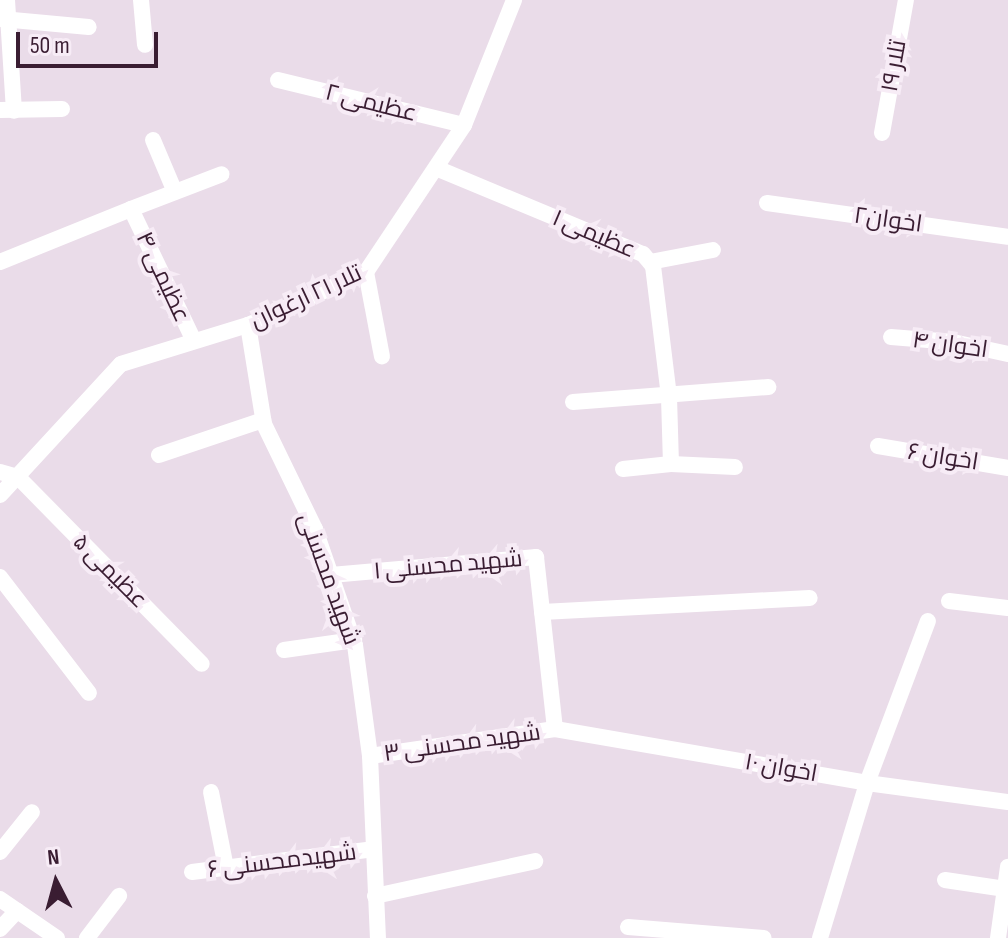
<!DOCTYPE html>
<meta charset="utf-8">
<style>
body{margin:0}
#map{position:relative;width:1008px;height:938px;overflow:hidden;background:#eadce9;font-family:"Sofia Sans Condensed",Cairo,sans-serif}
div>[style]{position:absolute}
.street>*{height:16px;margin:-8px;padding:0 8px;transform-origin:8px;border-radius:8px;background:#fff}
span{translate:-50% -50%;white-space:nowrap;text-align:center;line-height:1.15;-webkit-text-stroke:8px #f7ecf6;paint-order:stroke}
.street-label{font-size:24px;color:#3a1d32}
.north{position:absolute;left:16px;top:842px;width:80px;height:80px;-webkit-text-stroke:6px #f7ecf6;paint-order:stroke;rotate:354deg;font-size:22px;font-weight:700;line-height:32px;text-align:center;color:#3a1d32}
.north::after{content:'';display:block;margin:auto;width:28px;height:36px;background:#3a1d32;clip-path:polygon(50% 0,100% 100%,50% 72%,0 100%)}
.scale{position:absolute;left:16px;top:32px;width:142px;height:36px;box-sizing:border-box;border:4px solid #3a1d32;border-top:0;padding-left:10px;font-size:24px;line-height:28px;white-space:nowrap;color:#3a1d32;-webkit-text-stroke:6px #f7ecf6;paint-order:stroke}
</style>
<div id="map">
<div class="street">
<i style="left:7px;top:0;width:111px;rotate:86.4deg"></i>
<i style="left:141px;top:0;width:45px;rotate:84.9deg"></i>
<i style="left:2px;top:19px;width:87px;rotate:5.3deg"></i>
<i style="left:278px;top:80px;width:191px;rotate:13.6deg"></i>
<i style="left:0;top:110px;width:62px;rotate:-0.9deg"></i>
<i style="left:882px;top:133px;width:135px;rotate:-79.8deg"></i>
<i style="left:153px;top:140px;width:56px;rotate:67.1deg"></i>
<i style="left:436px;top:168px;width:224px;rotate:22.6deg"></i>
<i style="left:643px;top:254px;width:16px;rotate:50deg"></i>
<i style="left:653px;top:266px;width:132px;rotate:83deg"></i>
<i style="left:669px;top:397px;width:67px;rotate:88.3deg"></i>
<i style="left:767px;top:203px;width:243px;rotate:8deg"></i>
<i style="left:131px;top:209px;width:97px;rotate:-21deg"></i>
<i style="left:0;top:262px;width:141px;rotate:-22deg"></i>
<i style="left:131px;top:209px;width:146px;rotate:64.5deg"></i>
<i style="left:650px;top:262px;width:64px;rotate:-10.8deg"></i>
<i style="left:366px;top:272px;width:86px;rotate:79.3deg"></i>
<i style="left:248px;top:325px;width:100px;rotate:80.8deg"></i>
<i style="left:264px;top:424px;width:117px;rotate:64.1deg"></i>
<i style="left:315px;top:529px;width:123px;rotate:71deg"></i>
<i style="left:355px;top:645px;width:112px;rotate:82.3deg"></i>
<i style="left:370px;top:756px;width:182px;rotate:87.5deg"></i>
<i style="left:891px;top:337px;width:62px;rotate:4.6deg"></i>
<i style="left:953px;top:342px;width:56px;rotate:12.3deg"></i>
<i style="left:573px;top:402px;width:196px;rotate:-4.4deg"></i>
<i style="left:878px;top:446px;width:132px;rotate:9.6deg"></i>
<i style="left:159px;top:455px;width:110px;rotate:-18.6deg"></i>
<i style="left:623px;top:469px;width:48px;rotate:-5.9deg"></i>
<i style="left:671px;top:464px;width:64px;rotate:2.7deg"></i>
<i style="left:0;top:472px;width:19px;rotate:16deg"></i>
<i style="left:18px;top:477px;width:262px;rotate:45.5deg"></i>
<i style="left:0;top:495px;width:178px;rotate:-47.3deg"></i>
<i style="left:121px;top:364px;width:133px;rotate:-17.1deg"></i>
<i style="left:248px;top:325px;width:129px;rotate:-24.2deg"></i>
<i style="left:366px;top:272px;width:177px;rotate:-56.3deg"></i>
<i style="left:464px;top:125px;width:135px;rotate:-68.2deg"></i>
<i style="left:331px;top:575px;width:206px;rotate:-5deg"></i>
<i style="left:536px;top:557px;width:173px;rotate:83.7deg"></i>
<i style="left:0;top:577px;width:146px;rotate:52.5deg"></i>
<i style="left:949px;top:601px;width:59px;rotate:6.8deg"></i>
<i style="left:542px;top:612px;width:268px;rotate:-3deg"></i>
<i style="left:284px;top:650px;width:71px;rotate:-8.1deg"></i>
<i style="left:370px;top:756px;width:187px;rotate:-8.3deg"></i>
<i style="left:555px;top:729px;width:317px;rotate:9.8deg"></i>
<i style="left:867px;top:783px;width:142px;rotate:7.7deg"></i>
<i style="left:211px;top:792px;width:77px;rotate:78.8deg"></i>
<i style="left:0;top:852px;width:51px;rotate:-51.3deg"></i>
<i style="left:192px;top:872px;width:182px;rotate:-7.2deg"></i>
<i style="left:945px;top:880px;width:61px;rotate:8.5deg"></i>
<i style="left:375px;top:896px;width:164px;rotate:-12.3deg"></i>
<i style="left:0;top:899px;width:69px;rotate:34.4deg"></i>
<i style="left:628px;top:927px;width:136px;rotate:4.6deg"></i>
<i style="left:0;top:929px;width:25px;rotate:-47deg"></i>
<i style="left:87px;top:938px;width:53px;rotate:-52.7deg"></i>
<i style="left:820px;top:938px;width:162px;rotate:-73.1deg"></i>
<i style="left:867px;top:783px;width:173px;rotate:-69.4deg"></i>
<i style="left:998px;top:938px;width:72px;rotate:-82deg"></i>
</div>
<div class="street-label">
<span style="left:894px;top:66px;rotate:-80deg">تلار ۱۹</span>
<span style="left:371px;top:103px;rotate:14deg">عظیمی ۲</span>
<span style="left:888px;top:220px;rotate:8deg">اخوان۲</span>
<span style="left:594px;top:234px;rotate:23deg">عظیمی ۱</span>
<span style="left:163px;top:277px;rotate:65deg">عظیمی ۴</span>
<span style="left:306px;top:297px;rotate:-25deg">تلار ۲۱ ارغوان</span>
<span style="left:950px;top:345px;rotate:8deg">اخوان ۴</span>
<span style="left:943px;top:457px;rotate:9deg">اخوان ۶</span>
<span style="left:448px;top:565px;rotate:-5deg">شهید محسنی ۱</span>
<span style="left:110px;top:571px;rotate:45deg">عظیمی ۵</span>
<span style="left:329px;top:579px;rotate:70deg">شهید محسنی</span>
<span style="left:462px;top:743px;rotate:-8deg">شهید محسنی ۳</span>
<span style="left:781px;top:768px;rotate:10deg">اخوان ۱۰</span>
<span style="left:282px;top:861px;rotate:-7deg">شهیدمحسنی ۶</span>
</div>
<div class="north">N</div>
<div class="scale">50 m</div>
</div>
